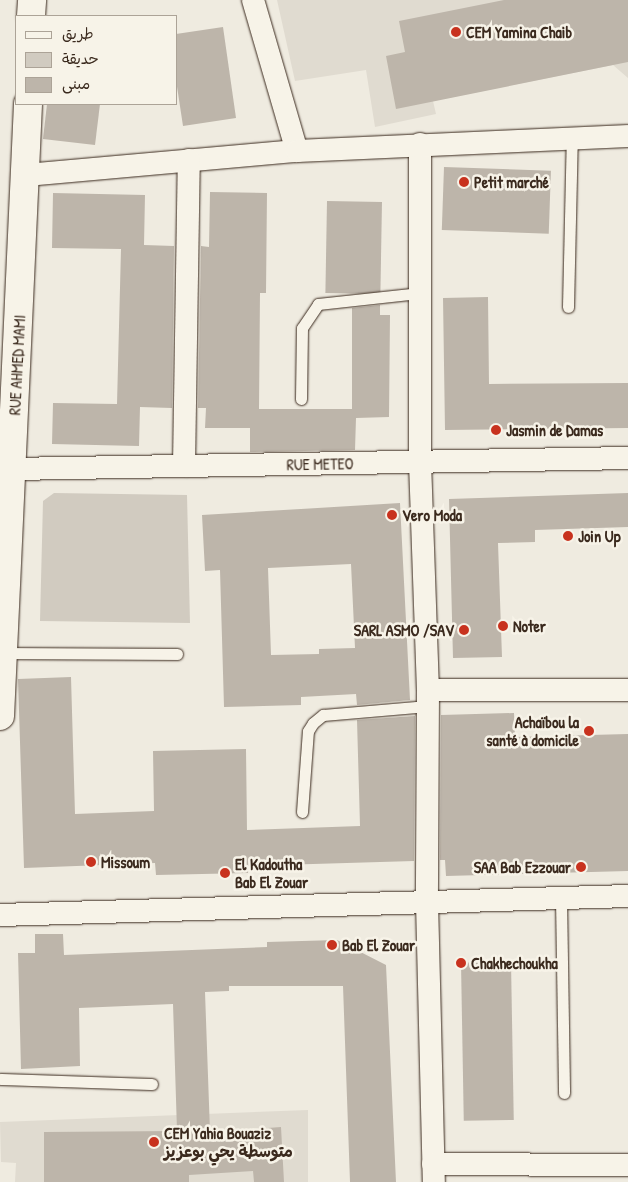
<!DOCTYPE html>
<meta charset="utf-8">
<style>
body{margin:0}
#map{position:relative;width:628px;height:1182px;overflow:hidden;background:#efebe0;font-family:"Patrick Hand","Playpen Sans Arabic",sans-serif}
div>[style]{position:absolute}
.built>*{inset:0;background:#e0dbd0}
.green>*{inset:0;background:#d1cbc0}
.building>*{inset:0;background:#bdb5aa;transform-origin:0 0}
.roads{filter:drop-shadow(0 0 1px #3b2a1e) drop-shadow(0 0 1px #3b2a1e)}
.lane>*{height:11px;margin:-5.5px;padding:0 5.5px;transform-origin:5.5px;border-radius:5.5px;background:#f7f3e8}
.street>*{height:22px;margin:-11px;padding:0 11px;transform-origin:11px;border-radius:11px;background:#f7f3e8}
.secondary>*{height:28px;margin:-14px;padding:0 14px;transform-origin:14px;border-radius:14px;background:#f7f3e8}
.dots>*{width:14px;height:14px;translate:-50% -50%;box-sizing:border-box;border:2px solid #f7f3e8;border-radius:50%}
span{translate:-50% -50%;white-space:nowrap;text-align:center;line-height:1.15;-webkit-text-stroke:5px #f7f3e8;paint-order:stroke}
.poi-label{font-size:16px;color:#3b2a1e;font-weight:700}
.left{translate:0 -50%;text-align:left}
.right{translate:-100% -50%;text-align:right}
.street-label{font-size:16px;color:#3b2a1e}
.legend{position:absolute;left:15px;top:15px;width:162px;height:90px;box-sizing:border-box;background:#f7f3e8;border:1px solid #aca397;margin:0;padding:6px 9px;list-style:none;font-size:15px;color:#3b2a1e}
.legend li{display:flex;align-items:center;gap:10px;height:25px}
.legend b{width:25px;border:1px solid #aca397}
</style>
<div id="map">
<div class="built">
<i style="clip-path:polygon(277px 0,628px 0,628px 78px,613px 65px,433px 101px,436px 114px,375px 127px,366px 70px,295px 81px)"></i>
<i style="clip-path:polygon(308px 1110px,308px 1182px,15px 1182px,16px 1163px,1px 1162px,0 1122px)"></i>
</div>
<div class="green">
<i style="clip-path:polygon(54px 493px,187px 495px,190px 623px,40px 621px,43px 501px)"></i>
</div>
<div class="building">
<i style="clip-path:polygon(504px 0,628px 0,628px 62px,396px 109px,386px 56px,405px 52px,399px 21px)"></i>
<i style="clip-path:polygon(223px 27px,236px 118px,183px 126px,176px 80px,176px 34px)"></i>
<i style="clip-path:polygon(47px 104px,100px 104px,95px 145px,43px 139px)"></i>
<i style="left:444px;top:167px;width:107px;height:63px;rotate:2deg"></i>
<i style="clip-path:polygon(210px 192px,267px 193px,266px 293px,260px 293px,259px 409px,352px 409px,352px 308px,380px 305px,380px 315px,390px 315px,389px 417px,356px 418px,355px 450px,250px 452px,250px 428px,205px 428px,206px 408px,198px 408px,201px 246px,209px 247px)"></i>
<i style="clip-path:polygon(53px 193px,145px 195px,144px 245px,174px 246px,172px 408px,140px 407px,139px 446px,52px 444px,53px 403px,117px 404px,121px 249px,52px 248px)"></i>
<i style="left:327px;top:201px;width:55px;height:92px;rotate:1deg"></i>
<i style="clip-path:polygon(488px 297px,489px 384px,628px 383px,628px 428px,445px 430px,443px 298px)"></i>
<i style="clip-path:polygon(628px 493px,628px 527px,535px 530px,535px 542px,498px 543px,502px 657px,453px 658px,449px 499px)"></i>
<i style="clip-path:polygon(evenodd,400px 503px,410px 700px,357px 705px,356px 694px,301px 697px,301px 705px,224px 707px,220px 570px,205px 571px,202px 515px,400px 503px,351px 564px,355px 648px,319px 649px,319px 654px,271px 655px,268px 568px,351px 564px)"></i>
<i style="clip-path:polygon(71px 677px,75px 814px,154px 811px,153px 751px,246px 749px,247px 830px,360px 826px,357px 720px,415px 716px,414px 861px,248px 866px,248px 873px,156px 875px,155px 863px,24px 868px,18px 679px)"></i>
<i style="clip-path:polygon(514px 713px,515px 737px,628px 734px,628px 871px,446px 876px,445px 860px,440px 860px,441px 715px)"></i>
<i style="clip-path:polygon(35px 934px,63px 934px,64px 955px,267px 947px,267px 942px,337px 940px,386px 965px,396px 1182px,350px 1182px,343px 986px,229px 986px,229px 991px,205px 992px,210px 1132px,281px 1127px,284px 1182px,254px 1182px,253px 1171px,189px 1175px,189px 1182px,44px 1182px,44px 1132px,177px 1131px,173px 1004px,79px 1008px,80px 1066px,21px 1069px,18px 953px,35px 953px)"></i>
<i style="left:511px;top:962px;width:158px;height:50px;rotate:89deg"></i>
</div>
<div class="roads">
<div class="lane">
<i style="left:568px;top:307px;width:171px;rotate:-88.7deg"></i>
<i style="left:301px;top:399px;width:71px;rotate:-89.2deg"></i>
<i style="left:302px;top:328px;width:29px;rotate:-56deg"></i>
<i style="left:318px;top:304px;width:103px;rotate:-6.2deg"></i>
<i style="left:6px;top:653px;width:171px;rotate:0.3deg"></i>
<i style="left:302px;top:812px;width:81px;rotate:-85.8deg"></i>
<i style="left:308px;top:731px;width:9px;rotate:-58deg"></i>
<i style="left:313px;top:723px;width:13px;rotate:-39deg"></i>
<i style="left:323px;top:715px;width:105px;rotate:-4.9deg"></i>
<i style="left:561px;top:898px;width:195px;rotate:89.1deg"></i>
<i style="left:0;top:1079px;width:152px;rotate:1.9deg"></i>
</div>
<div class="street">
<i style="left:253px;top:0;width:157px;rotate:73.8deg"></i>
<i style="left:420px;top:144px;width:318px;rotate:90deg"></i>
<i style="left:420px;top:462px;width:228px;rotate:88deg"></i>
<i style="left:428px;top:690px;width:212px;rotate:90.3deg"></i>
<i style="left:427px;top:902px;width:280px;rotate:88.6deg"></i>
<i style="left:26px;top:175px;width:272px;rotate:-5.1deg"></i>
<i style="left:297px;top:151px;width:331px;rotate:-2.6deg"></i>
<i style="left:184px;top:466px;width:306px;rotate:-89.1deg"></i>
<i style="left:12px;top:469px;width:616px;rotate:-1.02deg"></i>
<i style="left:428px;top:690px;width:200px"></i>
<i style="left:0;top:915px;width:628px;rotate:-1.73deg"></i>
<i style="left:433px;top:1164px;width:195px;rotate:0.3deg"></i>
</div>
<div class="secondary">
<i style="left:31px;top:16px;width:16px;rotate:-86deg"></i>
<i style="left:0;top:716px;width:613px;rotate:-87.38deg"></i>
</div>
</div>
<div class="dots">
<i style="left:456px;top:32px;background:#c8321e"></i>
<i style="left:464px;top:182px;background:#c8321e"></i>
<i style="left:496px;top:430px;background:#c8321e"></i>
<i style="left:392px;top:515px;background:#c8321e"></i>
<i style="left:568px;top:536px;background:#c8321e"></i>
<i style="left:503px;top:626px;background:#c8321e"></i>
<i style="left:464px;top:630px;background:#c8321e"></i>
<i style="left:589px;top:731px;background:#c8321e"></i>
<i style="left:91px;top:862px;background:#c8321e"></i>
<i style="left:581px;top:867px;background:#c8321e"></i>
<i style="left:225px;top:873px;background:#c8321e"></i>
<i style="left:332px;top:945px;background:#c8321e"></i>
<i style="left:461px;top:963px;background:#c8321e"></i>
<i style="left:154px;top:1142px;background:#c8321e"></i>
</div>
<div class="poi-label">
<span class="left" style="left:466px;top:32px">CEM Yamina Chaib</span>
<span class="left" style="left:474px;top:182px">Petit marché</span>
<span class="left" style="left:506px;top:430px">Jasmin de Damas</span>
<span class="left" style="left:402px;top:515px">Vero Moda</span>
<span class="left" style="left:578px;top:536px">Join Up</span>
<span class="left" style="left:513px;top:626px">Noter</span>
<span class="right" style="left:454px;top:630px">SARL ASMO /SAV</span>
<span class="right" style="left:579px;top:731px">Achaïbou la<br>santé à domicile</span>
<span class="left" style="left:101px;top:862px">Missoum</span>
<span class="left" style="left:235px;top:873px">El Kadoutha<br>Bab El Zouar</span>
<span class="right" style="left:571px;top:867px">SAA Bab Ezzouar</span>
<span class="left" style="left:342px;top:945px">Bab El Zouar</span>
<span class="left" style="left:471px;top:963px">Chakhechoukha</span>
<span class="left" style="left:164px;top:1142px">CEM Yahia Bouaziz<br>متوسطة يحي بوعزيز</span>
</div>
<div class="street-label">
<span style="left:17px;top:365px;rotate:-87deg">RUE AHMED MAMI</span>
<span style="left:320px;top:464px;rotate:-1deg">RUE METEO</span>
</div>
<ul class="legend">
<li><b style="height:6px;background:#f7f3e8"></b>طريق</li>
<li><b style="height:14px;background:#d1cbc0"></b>حديقة</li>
<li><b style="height:14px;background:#bdb5aa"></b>مبنى</li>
</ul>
</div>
